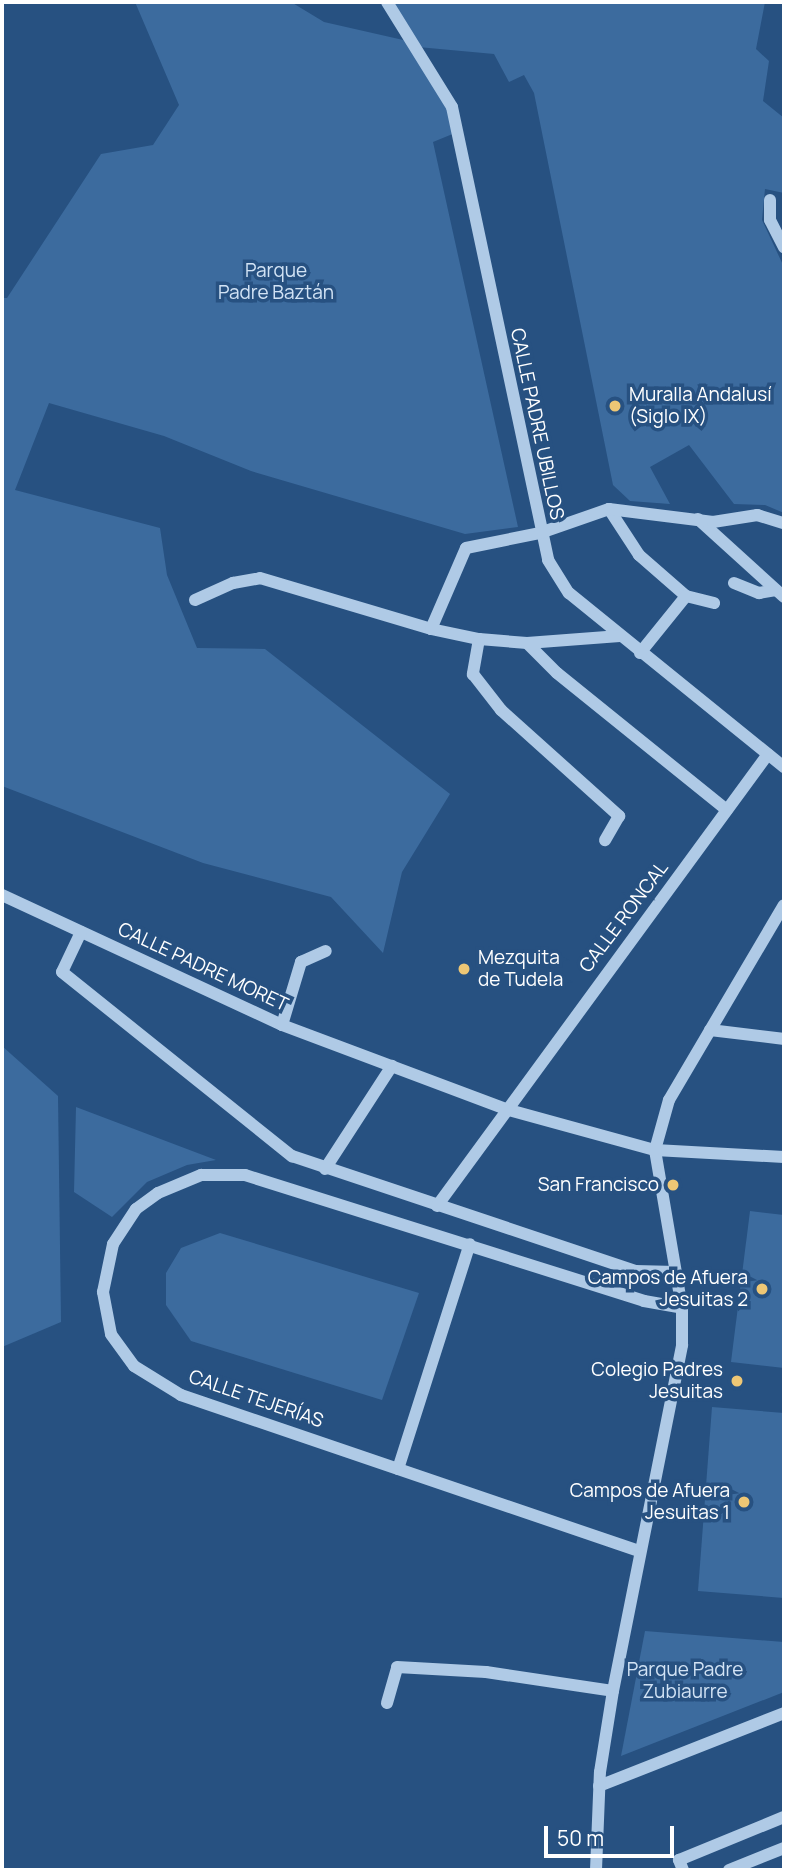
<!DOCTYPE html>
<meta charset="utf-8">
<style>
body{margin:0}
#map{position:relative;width:786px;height:1872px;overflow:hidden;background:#275181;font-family:Manrope,sans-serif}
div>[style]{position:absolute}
.green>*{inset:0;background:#3c6b9e}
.minor>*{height:12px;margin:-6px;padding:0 6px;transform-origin:6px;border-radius:6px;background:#afcae6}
.dots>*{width:19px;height:19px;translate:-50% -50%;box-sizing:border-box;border:4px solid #275181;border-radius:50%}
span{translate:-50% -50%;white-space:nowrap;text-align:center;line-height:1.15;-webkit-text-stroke:7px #275181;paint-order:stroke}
.park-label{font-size:19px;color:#d2e3f5}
.poi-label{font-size:19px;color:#fff}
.left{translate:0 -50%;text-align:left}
.right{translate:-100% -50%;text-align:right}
.street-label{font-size:19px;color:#fff}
.frame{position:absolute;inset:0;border:4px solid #fff;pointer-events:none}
.scale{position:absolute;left:544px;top:1826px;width:130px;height:32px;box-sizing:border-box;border:4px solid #fff;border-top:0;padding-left:9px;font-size:21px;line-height:24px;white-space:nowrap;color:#fff;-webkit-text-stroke:5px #275181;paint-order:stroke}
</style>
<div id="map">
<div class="green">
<i style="clip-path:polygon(135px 2px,291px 2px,324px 22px,412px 42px,452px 107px,455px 133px,433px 142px,518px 527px,465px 534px,251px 471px,164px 436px,49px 403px,15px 490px,160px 528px,167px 575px,197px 648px,265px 649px,450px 794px,402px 872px,383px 953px,331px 897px,203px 863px,2px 786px,2px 298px,7px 298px,101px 154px,153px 145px,179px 105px)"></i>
<i style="clip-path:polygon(389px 2px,765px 2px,756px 49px,769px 61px,763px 101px,784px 118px,784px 193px,765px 189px,762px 220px,784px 267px,784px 513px,765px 505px,734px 504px,689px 445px,650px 467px,670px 504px,630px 501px,613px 485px,534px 93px,524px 75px,509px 82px,494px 54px,418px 47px)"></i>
<i style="clip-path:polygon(2px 1046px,58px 1096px,61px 1322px,2px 1347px)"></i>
<i style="clip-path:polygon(76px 1107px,216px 1160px,187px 1165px,147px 1182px,112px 1217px,74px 1192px)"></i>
<i style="clip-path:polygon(750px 1211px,784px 1215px,784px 1368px,731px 1362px)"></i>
<i style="clip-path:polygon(220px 1233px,419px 1293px,382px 1400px,191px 1341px,166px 1305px,166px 1273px,181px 1248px)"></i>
<i style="clip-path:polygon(712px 1407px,784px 1413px,784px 1598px,698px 1591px)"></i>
<i style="clip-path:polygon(645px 1631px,784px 1642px,784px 1692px,621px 1756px)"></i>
</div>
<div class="minor">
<i style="left:387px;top:2px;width:123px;rotate:58.2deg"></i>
<i style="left:452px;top:107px;width:463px;rotate:78deg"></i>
<i style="left:548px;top:560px;width:39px;rotate:58deg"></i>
<i style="left:569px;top:593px;width:277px;rotate:39deg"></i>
<i style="left:770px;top:200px;width:20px;rotate:90deg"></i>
<i style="left:770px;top:220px;width:31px;rotate:63deg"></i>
<i style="left:609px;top:509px;width:55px;rotate:56.9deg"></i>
<i style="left:639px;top:555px;width:62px;rotate:41.1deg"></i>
<i style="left:686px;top:596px;width:29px;rotate:14deg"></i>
<i style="left:698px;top:519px;width:116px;rotate:42.2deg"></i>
<i style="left:734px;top:583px;width:27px;rotate:22deg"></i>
<i style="left:759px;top:593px;width:17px;rotate:-10deg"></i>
<i style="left:195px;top:600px;width:42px;rotate:-24.1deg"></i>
<i style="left:233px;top:583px;width:27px;rotate:-10deg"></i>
<i style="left:260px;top:578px;width:178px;rotate:16.6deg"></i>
<i style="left:431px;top:629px;width:49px;rotate:11.8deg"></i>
<i style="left:479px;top:639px;width:48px;rotate:4.8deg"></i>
<i style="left:527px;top:643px;width:93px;rotate:-4.3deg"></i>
<i style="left:431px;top:629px;width:88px;rotate:-66.6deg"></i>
<i style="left:466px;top:548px;width:76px;rotate:-11.5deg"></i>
<i style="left:540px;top:533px;width:73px;rotate:-19.2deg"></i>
<i style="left:609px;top:509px;width:105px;rotate:7.1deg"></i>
<i style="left:713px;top:522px;width:45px;rotate:-9deg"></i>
<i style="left:757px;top:515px;width:28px;rotate:17deg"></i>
<i style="left:479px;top:639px;width:36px;rotate:100deg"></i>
<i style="left:473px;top:674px;width:46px;rotate:52.1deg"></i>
<i style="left:501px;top:710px;width:159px;rotate:41.9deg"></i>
<i style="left:619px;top:816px;width:28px;rotate:120deg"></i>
<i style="left:527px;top:643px;width:42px;rotate:45deg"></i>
<i style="left:557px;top:673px;width:218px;rotate:38.9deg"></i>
<i style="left:640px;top:653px;width:73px;rotate:-51.1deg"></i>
<i style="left:2px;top:895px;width:309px;rotate:24.9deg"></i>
<i style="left:282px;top:1025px;width:238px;rotate:20.6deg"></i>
<i style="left:505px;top:1109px;width:156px;rotate:15.3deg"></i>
<i style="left:655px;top:1150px;width:129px;rotate:3.1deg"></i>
<i style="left:81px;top:932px;width:44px;rotate:115.4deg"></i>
<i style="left:62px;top:972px;width:295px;rotate:38.7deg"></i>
<i style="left:292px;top:1156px;width:362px;rotate:18.5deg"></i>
<i style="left:635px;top:1271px;width:41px;rotate:1.4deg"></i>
<i style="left:282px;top:1025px;width:66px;rotate:-73.2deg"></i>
<i style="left:301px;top:962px;width:27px;rotate:-24deg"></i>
<i style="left:710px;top:1030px;width:75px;rotate:6.9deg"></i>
<i style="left:325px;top:1169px;width:123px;rotate:-57deg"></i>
<i style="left:437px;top:1206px;width:560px;rotate:-53.78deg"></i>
<i style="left:398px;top:1469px;width:236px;rotate:-72.3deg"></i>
<i style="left:639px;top:1551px;width:484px;rotate:-161.2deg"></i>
<i style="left:181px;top:1395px;width:55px;rotate:-148.3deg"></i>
<i style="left:134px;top:1366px;width:39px;rotate:-126deg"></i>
<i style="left:111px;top:1334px;width:43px;rotate:-100.8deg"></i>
<i style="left:103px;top:1292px;width:49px;rotate:-78.2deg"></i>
<i style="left:113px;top:1244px;width:42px;rotate:-56.7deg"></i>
<i style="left:136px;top:1209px;width:27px;rotate:-36deg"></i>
<i style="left:158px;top:1193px;width:47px;rotate:-22.7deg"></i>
<i style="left:201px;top:1175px;width:44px"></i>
<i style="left:245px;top:1175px;width:418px;rotate:17.5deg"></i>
<i style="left:644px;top:1301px;width:39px;rotate:10deg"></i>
<i style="left:387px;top:1703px;width:37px;rotate:-74deg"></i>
<i style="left:397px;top:1667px;width:89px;rotate:3.2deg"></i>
<i style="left:486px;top:1672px;width:128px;rotate:8.5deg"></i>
<i style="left:599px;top:1786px;width:199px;rotate:-21.5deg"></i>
<i style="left:596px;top:1870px;width:98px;rotate:-87.7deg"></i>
<i style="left:600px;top:1772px;width:82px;rotate:-80.9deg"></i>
<i style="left:613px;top:1691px;width:353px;rotate:-78.7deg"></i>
<i style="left:682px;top:1345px;width:37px;rotate:-90deg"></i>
<i style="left:682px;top:1308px;width:160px;rotate:-99.7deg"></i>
<i style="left:655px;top:1150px;width:52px;rotate:-74.4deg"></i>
<i style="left:669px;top:1100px;width:226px;rotate:-59.5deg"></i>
<i style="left:683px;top:1870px;width:11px;rotate:-112deg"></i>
<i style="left:679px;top:1860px;width:113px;rotate:-22.3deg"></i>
<i style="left:729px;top:1870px;width:59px;rotate:-21.8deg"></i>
</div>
<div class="dots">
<i style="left:615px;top:406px;background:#eec775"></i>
<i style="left:464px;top:969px;background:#eec775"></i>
<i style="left:673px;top:1185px;background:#eec775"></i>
<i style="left:762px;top:1289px;background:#eec775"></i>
<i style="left:737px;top:1381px;background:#eec775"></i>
<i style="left:744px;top:1502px;background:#eec775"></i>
</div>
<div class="park-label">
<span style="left:276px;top:282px">Parque<br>Padre Baztán</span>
<span style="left:685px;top:1681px">Parque Padre<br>Zubiaurre</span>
</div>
<div class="poi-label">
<span class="left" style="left:629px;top:406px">Muralla Andalusí<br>(Siglo IX)</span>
<span class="left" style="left:478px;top:969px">Mezquita<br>de Tudela</span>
<span class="right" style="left:659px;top:1185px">San Francisco</span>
<span class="right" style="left:748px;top:1289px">Campos de Afuera<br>Jesuitas 2</span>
<span class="right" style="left:723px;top:1381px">Colegio Padres<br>Jesuitas</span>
<span class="right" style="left:730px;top:1502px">Campos de Afuera<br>Jesuitas 1</span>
</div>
<div class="street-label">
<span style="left:537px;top:424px;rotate:78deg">CALLE PADRE UBILLOS</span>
<span style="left:624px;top:917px;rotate:-53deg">CALLE RONCAL</span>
<span style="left:203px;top:967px;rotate:25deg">CALLE PADRE MORET</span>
<span style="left:256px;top:1399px;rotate:19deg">CALLE TEJERÍAS</span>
</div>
<div class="frame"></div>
<div class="scale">50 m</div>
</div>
